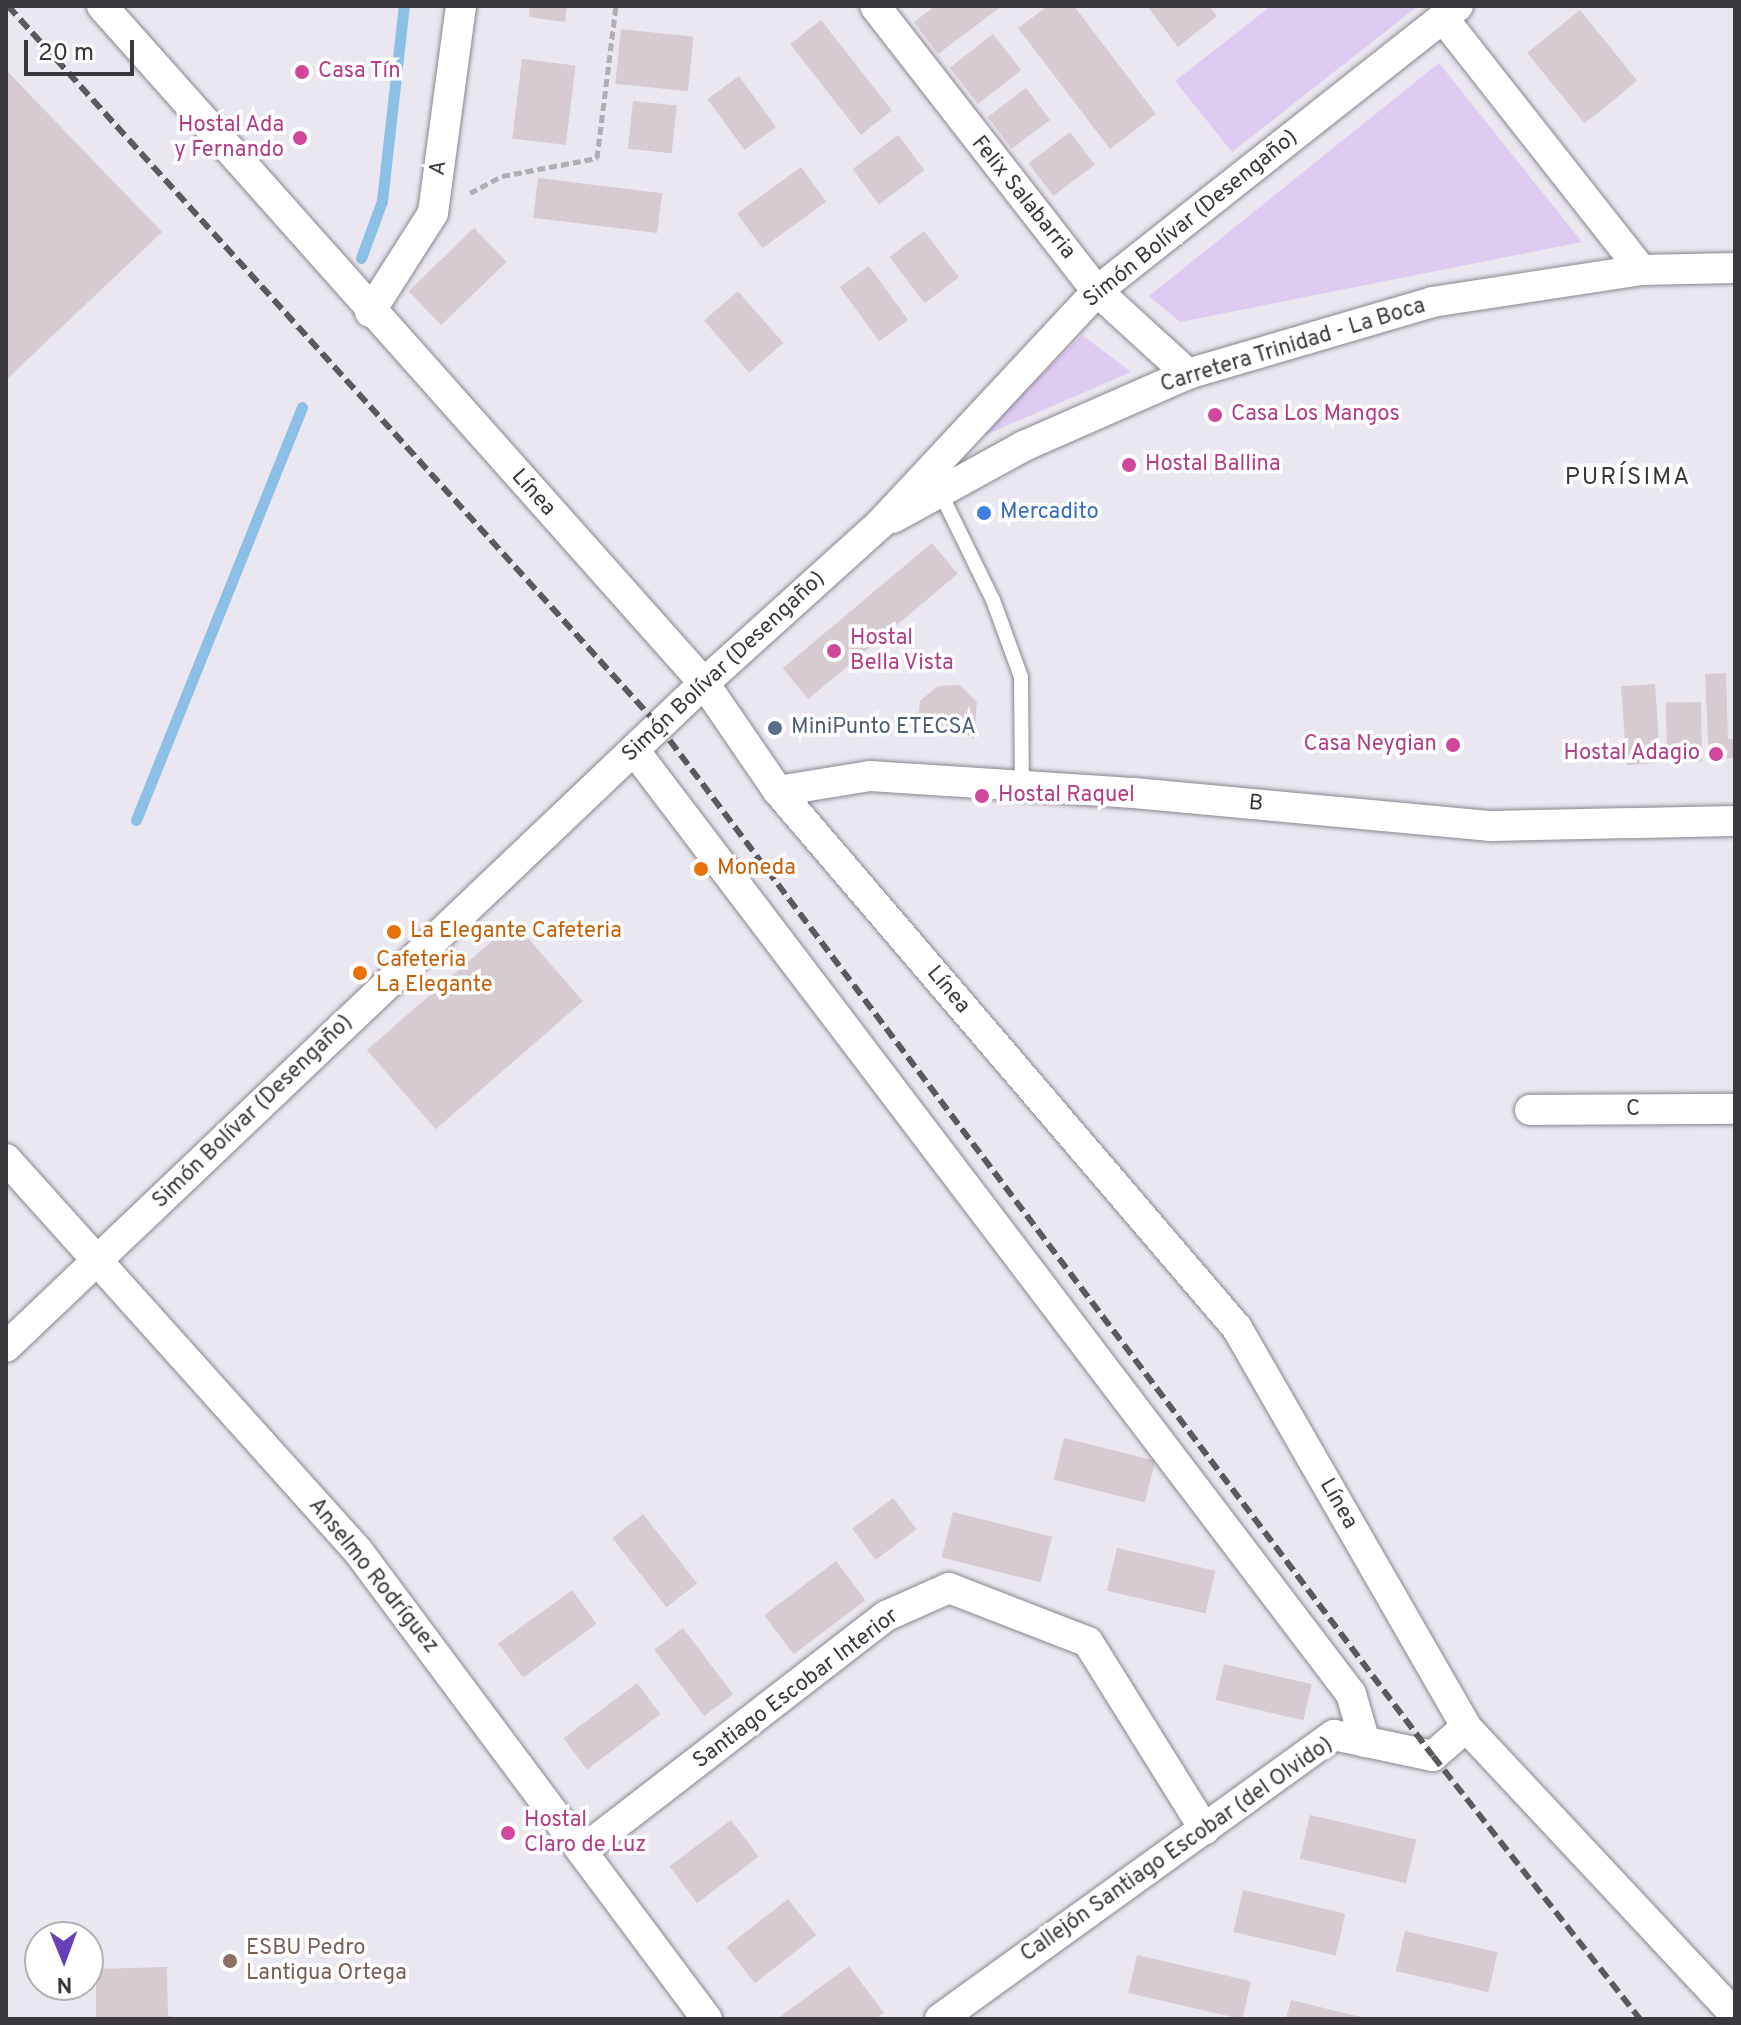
<!DOCTYPE html>
<meta charset="utf-8">
<style>
body{margin:0}
#map{position:relative;width:1741px;height:2025px;overflow:hidden;background:#ebe7f0;font-family:Overpass,sans-serif}
div>[style]{position:absolute}
.green>*{inset:0;background:#ddcbf2}
.stream>*{height:11px;margin:-5.5px;padding:0 5.5px;transform-origin:5.5px;border-radius:5.5px;background:#8cbfe6}
.building>*{inset:0;background:#d5cbd0;transform-origin:0 0}
.path>*{height:5px;margin-top:-2.5px;transform-origin:0;background:repeating-linear-gradient(90deg,#b1adb5 0 8px,transparent 0 12px)}
.roads{filter:drop-shadow(0 0 2px #89858d) drop-shadow(0 0 2px #89858d)}
.service>*{height:14px;margin:-7px;padding:0 7px;transform-origin:7px;border-radius:7px;background:#fff}
.minor>*{height:30px;margin:-15px;padding:0 15px;transform-origin:15px;border-radius:15px;background:#fff}
.rail>*{height:6px;margin-top:-3px;transform-origin:0;background:repeating-linear-gradient(90deg,#5b595e 0 12px,transparent 0 18px)}
.dots>*{width:22px;height:22px;translate:-50% -50%;box-sizing:border-box;border:4px solid #fff;border-radius:50%}
span{translate:-50% -50%;white-space:nowrap;text-align:center;line-height:1.15;-webkit-text-stroke:7px #fff;paint-order:stroke}
.hotel-label{font-size:22px;color:#b23c85}
.left{translate:0 -50%;text-align:left}
.right{translate:-100% -50%;text-align:right}
.street-label{font-size:22px;color:#3a383c}
.shop-label{font-size:22px;color:#366cbe}
.service-label{font-size:22px;color:#4e5e75}
.food-label{font-size:22px;color:#c56008}
.education-label{font-size:22px;color:#785e54}
.neighbourhood-label{font-size:24px;color:#3a383c;letter-spacing:2px}
.frame{position:absolute;inset:0;border:8px solid #3a383c;pointer-events:none}
.north{position:absolute;left:24px;top:1921px;width:80px;height:80px;box-sizing:border-box;background:#fff;border:2px solid #b0afb1;border-radius:50%;rotate:179deg;font-size:22px;font-weight:700;line-height:32px;text-align:center;color:#3a383c}
.north::after{content:'';display:block;margin:auto;width:28px;height:36px;background:#6641b9;clip-path:polygon(50% 0,100% 100%,50% 72%,0 100%)}
.scale{position:absolute;left:24px;top:40px;width:110px;height:36px;box-sizing:border-box;border:4px solid #3a383c;border-top:0;padding-left:10px;font-size:24px;line-height:28px;white-space:nowrap;color:#3a383c;-webkit-text-stroke:6px #fff;paint-order:stroke}
</style>
<div id="map">
<div class="green">
<i style="clip-path:polygon(1271px 6px,1418px 6px,1232px 152px,1175px 81px)"></i>
<i style="clip-path:polygon(1439px 63px,1582px 242px,1180px 322px,1149px 296px)"></i>
<i style="clip-path:polygon(1082px 335px,1131px 372px,976px 439px)"></i>
</div>
<div class="stream">
<i style="left:361px;top:258px;width:61px;rotate:-69.8deg"></i>
<i style="left:382px;top:201px;width:196px;rotate:-83.6deg"></i>
<i style="left:136px;top:820px;width:445px;rotate:-68.1deg"></i>
</div>
<div class="building">
<i style="clip-path:polygon(530px 6px,567px 6px,565px 22px,529px 17px)"></i>
<i style="clip-path:polygon(935px 6px,1002px 6px,938px 54px,914px 22px)"></i>
<i style="clip-path:polygon(1048px 6px,1074px 6px,1156px 114px,1110px 149px,1018px 28px)"></i>
<i style="clip-path:polygon(1147px 6px,1209px 6px,1217px 16px,1178px 47px)"></i>
<i style="left:1580px;top:10px;width:91px;height:68px;rotate:51deg"></i>
<i style="left:821px;top:20px;width:115px;height:39px;rotate:52deg"></i>
<i style="left:621px;top:29px;width:73px;height:55px;rotate:6deg"></i>
<i style="left:993px;top:34px;width:46px;height:55px;rotate:52deg"></i>
<i style="left:522px;top:59px;width:54px;height:80px;rotate:7deg"></i>
<i style="clip-path:polygon(6px 70px,162px 232px,6px 380px)"></i>
<i style="left:739px;top:76px;width:63px;height:39px;rotate:54deg"></i>
<i style="left:1026px;top:88px;width:40px;height:48px;rotate:53deg"></i>
<i style="left:633px;top:101px;width:44px;height:48px;rotate:6deg"></i>
<i style="left:1070px;top:132px;width:41px;height:52px;rotate:53deg"></i>
<i style="left:898px;top:135px;width:44px;height:57px;rotate:53deg"></i>
<i style="left:801px;top:167px;width:43px;height:79px;rotate:54deg"></i>
<i style="left:538px;top:178px;width:125px;height:40px;rotate:7deg"></i>
<i style="left:474px;top:228px;width:47px;height:91px;rotate:46deg"></i>
<i style="left:924px;top:231px;width:58px;height:43px;rotate:53deg"></i>
<i style="left:869px;top:266px;width:67px;height:36px;rotate:54deg"></i>
<i style="left:738px;top:291px;width:69px;height:45px;rotate:49deg"></i>
<i style="left:932px;top:543px;width:40px;height:195px;rotate:50deg"></i>
<i style="clip-path:polygon(1726px 673px,1728px 739px,1735px 739px,1735px 758px,1709px 760px,1705px 674px)"></i>
<i style="left:1655px;top:684px;width:79px;height:34px;rotate:86deg"></i>
<i style="clip-path:polygon(960px 685px,977px 702px,974px 739px,958px 728px,934px 726px,917px 734px,920px 701px,938px 686px)"></i>
<i style="left:1701px;top:702px;width:60px;height:35px;rotate:89deg"></i>
<i style="left:514px;top:922px;width:105px;height:195px;rotate:49deg"></i>
<i style="left:1064px;top:1438px;width:94px;height:43px;rotate:14deg"></i>
<i style="left:893px;top:1498px;width:39px;height:51px;rotate:53deg"></i>
<i style="left:953px;top:1512px;width:102px;height:47px;rotate:14deg"></i>
<i style="left:643px;top:1514px;width:88px;height:39px;rotate:52deg"></i>
<i style="left:1117px;top:1548px;width:101px;height:44px;rotate:13deg"></i>
<i style="left:836px;top:1561px;width:49px;height:90px;rotate:53deg"></i>
<i style="left:572px;top:1590px;width:42px;height:91px;rotate:54deg"></i>
<i style="left:683px;top:1628px;width:83px;height:36px;rotate:53deg"></i>
<i style="left:1224px;top:1664px;width:90px;height:37px;rotate:13deg"></i>
<i style="left:637px;top:1683px;width:39px;height:92px;rotate:53deg"></i>
<i style="left:1310px;top:1815px;width:109px;height:45px;rotate:13deg"></i>
<i style="left:731px;top:1820px;width:46px;height:77px;rotate:53deg"></i>
<i style="left:1243px;top:1890px;width:105px;height:43px;rotate:13deg"></i>
<i style="left:788px;top:1899px;width:46px;height:78px;rotate:52deg"></i>
<i style="left:1405px;top:1931px;width:95px;height:41px;rotate:13deg"></i>
<i style="left:1137px;top:1955px;width:117px;height:39px;rotate:13deg"></i>
<i style="clip-path:polygon(849px 1966px,884px 2013px,875px 2019px,777px 2019px)"></i>
<i style="clip-path:polygon(167px 1967px,168px 2016px,196px 2019px,96px 2019px,96px 1969px)"></i>
<i style="clip-path:polygon(1291px 2000px,1365px 2018px,1365px 2019px,1286px 2019px)"></i>
</div>
<div class="path">
<i style="left:470px;top:193px;width:36px;rotate:-28deg"></i>
<i style="left:502px;top:176px;width:97px;rotate:-10.7deg"></i>
<i style="left:597px;top:158px;width:153px;rotate:-82.9deg"></i>
</div>
<div class="roads">
<div class="service">
<i style="left:940px;top:492px;width:120px;rotate:63.9deg"></i>
<i style="left:993px;top:600px;width:82px;rotate:70deg"></i>
<i style="left:1021px;top:677px;width:109px;rotate:89.5deg"></i>
</div>
<div class="minor">
<i style="left:102px;top:6px;width:906px;rotate:48.36deg"></i>
<i style="left:704px;top:683px;width:131px;rotate:55.6deg"></i>
<i style="left:778px;top:791px;width:706px;rotate:49.48deg"></i>
<i style="left:1237px;top:1328px;width:460px;rotate:60.1deg"></i>
<i style="left:1466px;top:1727px;width:393px;rotate:46.9deg"></i>
<i style="left:875px;top:6px;width:361px;rotate:52.1deg"></i>
<i style="left:1097px;top:291px;width:123px;rotate:42.4deg"></i>
<i style="left:1443px;top:18px;width:320px;rotate:51.8deg"></i>
<i style="left:370px;top:312px;width:117px;rotate:-57.5deg"></i>
<i style="left:433px;top:213px;width:209px;rotate:-82.3deg"></i>
<i style="left:893px;top:518px;width:149px;rotate:-28.8deg"></i>
<i style="left:1024px;top:446px;width:179px;rotate:-23.7deg"></i>
<i style="left:1188px;top:374px;width:254px;rotate:-16.4deg"></i>
<i style="left:1432px;top:302px;width:211px;rotate:-8.7deg"></i>
<i style="left:1641px;top:270px;width:94px;rotate:-1.2deg"></i>
<i style="left:634px;top:750px;width:1185px;rotate:52.78deg"></i>
<i style="left:1351px;top:1694px;width:50px;rotate:73.7deg"></i>
<i style="left:778px;top:791px;width:93px;rotate:-9.3deg"></i>
<i style="left:870px;top:776px;width:265px;rotate:3.7deg"></i>
<i style="left:1134px;top:793px;width:359px;rotate:5.3deg"></i>
<i style="left:1491px;top:826px;width:244px;rotate:-1.2deg"></i>
<i style="left:1530px;top:1110px;width:205px;rotate:-0.3deg"></i>
<i style="left:6px;top:1159px;width:527px;rotate:48.08deg"></i>
<i style="left:358px;top:1551px;width:584px;rotate:53.29deg"></i>
<i style="left:6px;top:1347px;width:963px;rotate:-43.57deg"></i>
<i style="left:704px;top:683px;width:237px;rotate:-42.1deg"></i>
<i style="left:880px;top:524px;width:318px;rotate:-47deg"></i>
<i style="left:1097px;top:291px;width:460px;rotate:-38.3deg"></i>
<i style="left:583px;top:1850px;width:383px;rotate:-37.7deg"></i>
<i style="left:886px;top:1616px;width:69px;rotate:-24deg"></i>
<i style="left:949px;top:1588px;width:149px;rotate:21.2deg"></i>
<i style="left:1088px;top:1642px;width:221px;rotate:58.1deg"></i>
<i style="left:940px;top:2019px;width:486px;rotate:-35.8deg"></i>
<i style="left:1334px;top:1735px;width:101px;rotate:12deg"></i>
<i style="left:1433px;top:1756px;width:44px;rotate:-41.3deg"></i>
</div>
</div>
<div class="rail">
<i style="left:8px;top:6px;width:971px;rotate:47.88deg"></i>
<i style="left:659px;top:726px;width:1288px;rotate:53.08deg"></i>
<i style="left:1433px;top:1756px;width:335px;rotate:51.8deg"></i>
</div>
<div class="dots">
<i style="left:302px;top:72px;background:#d1479c"></i>
<i style="left:300px;top:138px;background:#d1479c"></i>
<i style="left:1215px;top:415px;background:#d1479c"></i>
<i style="left:1129px;top:465px;background:#d1479c"></i>
<i style="left:984px;top:513px;background:#3f7fe0"></i>
<i style="left:834px;top:651px;background:#d1479c"></i>
<i style="left:775px;top:728px;background:#5c6f8a"></i>
<i style="left:1453px;top:745px;background:#d1479c"></i>
<i style="left:1716px;top:754px;background:#d1479c"></i>
<i style="left:982px;top:796px;background:#d1479c"></i>
<i style="left:701px;top:869px;background:#e8710a"></i>
<i style="left:394px;top:932px;background:#e8710a"></i>
<i style="left:360px;top:973px;background:#e8710a"></i>
<i style="left:508px;top:1833px;background:#d1479c"></i>
<i style="left:230px;top:1961px;background:#8d6e63"></i>
</div>
<div class="hotel-label">
<span class="left" style="left:318px;top:72px">Casa Tín</span>
<span class="right" style="left:284px;top:138px">Hostal Ada<br>y Fernando</span>
<span class="left" style="left:1231px;top:415px">Casa Los Mangos</span>
<span class="left" style="left:1145px;top:465px">Hostal Ballina</span>
<span class="left" style="left:850px;top:651px">Hostal<br>Bella Vista</span>
<span class="right" style="left:1437px;top:745px">Casa Neygian</span>
<span class="right" style="left:1700px;top:754px">Hostal Adagio</span>
<span class="left" style="left:998px;top:796px">Hostal Raquel</span>
<span class="left" style="left:524px;top:1833px">Hostal<br>Claro de Luz</span>
</div>
<div class="street-label">
<span style="left:439px;top:168px;rotate:-82deg">A</span>
<span style="left:1023px;top:198px;rotate:51deg">Felix Salabarria</span>
<span style="left:1191px;top:219px;rotate:-39deg">Simón Bolívar (Desengaño)</span>
<span style="left:1293px;top:346px;rotate:-17deg">Carretera Trinidad - La Boca</span>
<span style="left:533px;top:493px;rotate:48deg">Línea</span>
<span style="left:724px;top:667px;rotate:-43deg">Simón Bolívar (Desengaño)</span>
<span style="left:1256px;top:804px;rotate:5deg">B</span>
<span style="left:948px;top:990px;rotate:50deg">Línea</span>
<span style="left:1633px;top:1110px">C</span>
<span style="left:253px;top:1112px;rotate:-44deg">Simón Bolívar (Desengaño)</span>
<span style="left:1338px;top:1504px;rotate:60deg">Línea</span>
<span style="left:373px;top:1576px;rotate:51deg">Anselmo Rodríguez</span>
<span style="left:796px;top:1689px;rotate:-37deg">Santiago Escobar Interior</span>
<span style="left:1177px;top:1850px;rotate:-35deg">Callejón Santiago Escobar (del Olvido)</span>
</div>
<div class="shop-label">
<span class="left" style="left:1000px;top:513px">Mercadito</span>
</div>
<div class="service-label">
<span class="left" style="left:791px;top:728px">MiniPunto ETECSA</span>
</div>
<div class="food-label">
<span class="left" style="left:717px;top:869px">Moneda</span>
<span class="left" style="left:410px;top:932px">La Elegante Cafeteria</span>
<span class="left" style="left:376px;top:973px">Cafeteria<br>La Elegante</span>
</div>
<div class="education-label">
<span class="left" style="left:246px;top:1961px">ESBU Pedro<br>Lantigua Ortega</span>
</div>
<div class="neighbourhood-label">
<span style="left:1628px;top:479px">PURÍSIMA</span>
</div>
<div class="frame"></div>
<div class="north">N</div>
<div class="scale">20 m</div>
</div>
